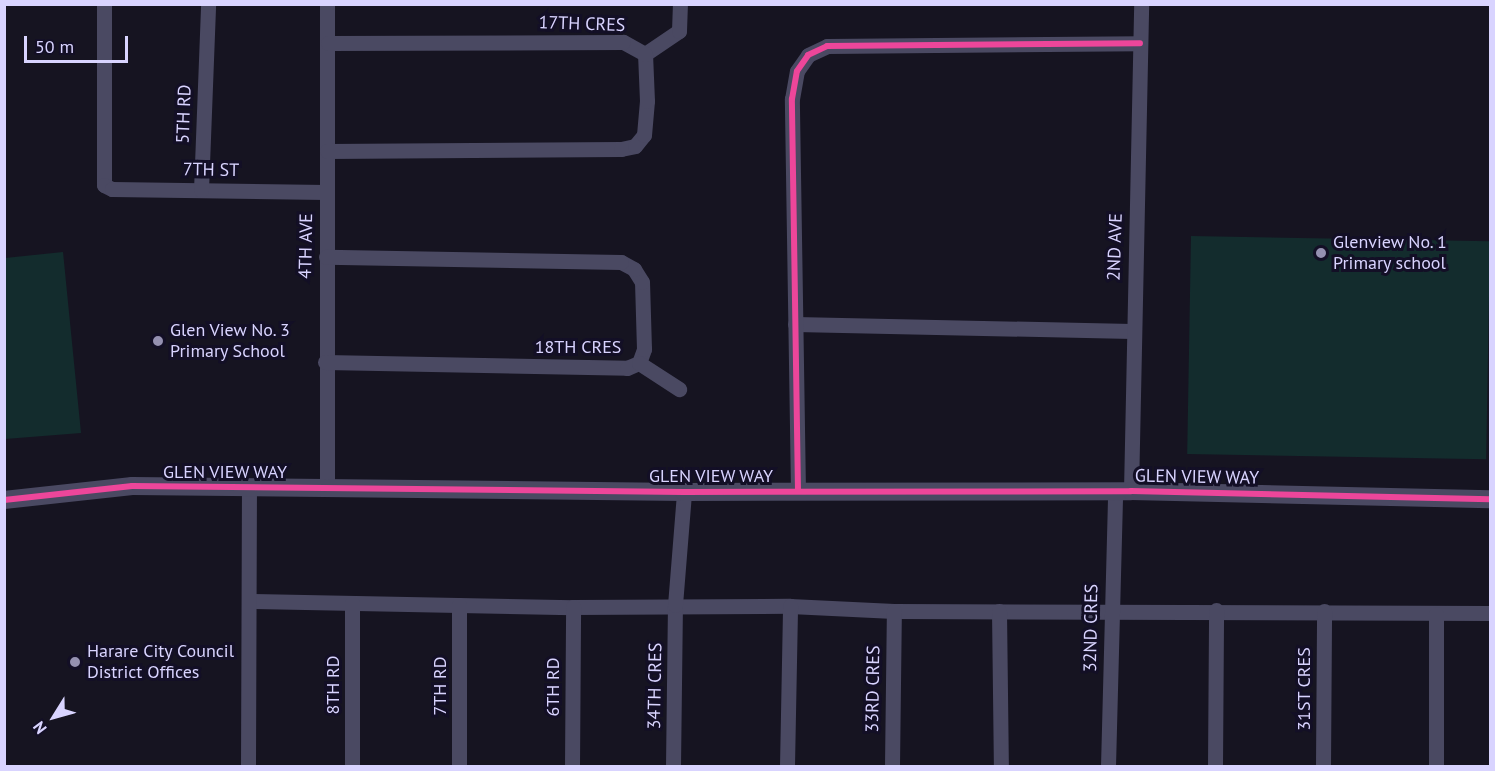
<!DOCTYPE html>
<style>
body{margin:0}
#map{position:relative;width:1495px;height:771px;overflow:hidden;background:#161421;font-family:"PT Sans",sans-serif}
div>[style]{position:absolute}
.green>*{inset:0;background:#132c2d;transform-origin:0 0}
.minor>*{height:15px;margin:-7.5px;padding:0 7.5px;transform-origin:7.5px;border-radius:7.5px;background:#4a4962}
.tertiary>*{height:18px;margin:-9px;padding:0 9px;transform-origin:9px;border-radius:9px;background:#4a4962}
.cycleway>*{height:6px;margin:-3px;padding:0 3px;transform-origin:3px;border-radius:3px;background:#ed469a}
.dots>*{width:16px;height:16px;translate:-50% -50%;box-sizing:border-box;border:3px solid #130f26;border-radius:50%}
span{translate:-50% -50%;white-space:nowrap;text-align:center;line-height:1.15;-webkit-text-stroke:6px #130f26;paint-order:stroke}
.street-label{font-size:18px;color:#d9d4ff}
.poi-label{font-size:18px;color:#d9d4ff}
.left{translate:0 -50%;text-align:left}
.frame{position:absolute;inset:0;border:6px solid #d9d4ff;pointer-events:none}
.north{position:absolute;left:24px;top:687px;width:60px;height:60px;-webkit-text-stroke:4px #130f26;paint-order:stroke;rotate:233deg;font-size:16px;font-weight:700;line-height:24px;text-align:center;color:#d9d4ff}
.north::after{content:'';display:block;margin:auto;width:21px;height:27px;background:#d9d4ff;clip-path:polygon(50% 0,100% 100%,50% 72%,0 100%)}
.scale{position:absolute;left:24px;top:36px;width:104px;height:27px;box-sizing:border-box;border:3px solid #d9d4ff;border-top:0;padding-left:8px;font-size:18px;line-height:21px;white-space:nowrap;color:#d9d4ff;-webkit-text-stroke:4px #130f26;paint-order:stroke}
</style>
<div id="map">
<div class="green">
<i style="left:1191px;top:236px;width:299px;height:218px;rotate:1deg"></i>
<i style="clip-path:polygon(63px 252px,81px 433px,5px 439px,5px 258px)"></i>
</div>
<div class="minor">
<i style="left:104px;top:4px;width:181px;rotate:90deg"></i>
<i style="left:104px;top:185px;width:9px;rotate:27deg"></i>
<i style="left:112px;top:189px;width:214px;rotate:0.8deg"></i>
<i style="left:327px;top:4px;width:484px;rotate:90deg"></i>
<i style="left:645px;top:54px;width:41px;rotate:-34.1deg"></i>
<i style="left:679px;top:31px;width:27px;rotate:-88deg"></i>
<i style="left:327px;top:151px;width:294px;rotate:-0.4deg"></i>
<i style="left:621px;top:149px;width:14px;rotate:-12deg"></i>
<i style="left:635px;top:146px;width:14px;rotate:-51deg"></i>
<i style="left:644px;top:135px;width:34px;rotate:-85deg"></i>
<i style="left:647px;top:101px;width:47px;rotate:-92.4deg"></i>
<i style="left:645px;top:54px;width:25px;rotate:-151deg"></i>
<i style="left:623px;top:42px;width:295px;rotate:179.8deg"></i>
<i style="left:201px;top:190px;width:186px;rotate:-87.8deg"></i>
<i style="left:795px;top:324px;width:337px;rotate:1.2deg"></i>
<i style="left:325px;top:362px;width:302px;rotate:1.1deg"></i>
<i style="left:627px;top:368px;width:13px;rotate:-23deg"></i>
<i style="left:639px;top:363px;width:15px;rotate:-70deg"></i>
<i style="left:644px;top:349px;width:67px;rotate:-91.7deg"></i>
<i style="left:642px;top:282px;width:15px;rotate:-122deg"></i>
<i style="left:634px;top:269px;width:15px;rotate:-152deg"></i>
<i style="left:621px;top:262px;width:295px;rotate:-179deg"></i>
<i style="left:639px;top:363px;width:48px;rotate:33deg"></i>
<i style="left:798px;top:491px;width:392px;rotate:-90.9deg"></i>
<i style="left:792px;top:99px;width:28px;rotate:-80deg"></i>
<i style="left:797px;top:71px;width:19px;rotate:-55deg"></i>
<i style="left:808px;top:55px;width:21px;rotate:-25deg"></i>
<i style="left:827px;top:46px;width:313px;rotate:-0.5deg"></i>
<i style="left:1131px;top:491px;width:487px;rotate:-88.8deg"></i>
<i style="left:249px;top:601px;width:324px;rotate:1.1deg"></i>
<i style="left:573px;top:607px;width:217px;rotate:-0.3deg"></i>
<i style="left:790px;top:606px;width:104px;rotate:2.8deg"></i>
<i style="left:894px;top:611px;width:596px;rotate:0.19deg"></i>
<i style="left:352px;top:603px;width:163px;rotate:90deg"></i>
<i style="left:999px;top:611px;width:155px;rotate:89.3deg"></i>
<i style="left:248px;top:766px;width:279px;rotate:-89.8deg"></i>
<i style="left:459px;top:766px;width:161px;rotate:-90deg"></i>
<i style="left:572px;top:766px;width:159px;rotate:-89.6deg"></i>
<i style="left:673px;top:766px;width:161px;rotate:-89.3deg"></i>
<i style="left:675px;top:605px;width:113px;rotate:-85.4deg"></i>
<i style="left:787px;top:766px;width:160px;rotate:-88.9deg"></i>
<i style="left:892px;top:766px;width:155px;rotate:-89.3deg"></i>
<i style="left:1108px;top:766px;width:275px;rotate:-88.5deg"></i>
<i style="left:1215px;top:766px;width:156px;rotate:-89.6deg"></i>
<i style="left:1323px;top:766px;width:155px;rotate:-89.6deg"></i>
<i style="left:1436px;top:766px;width:152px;rotate:-90deg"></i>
</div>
<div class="tertiary">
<i style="left:4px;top:500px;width:129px;rotate:-6.2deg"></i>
<i style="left:132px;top:486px;width:552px;rotate:0.62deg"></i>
<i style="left:684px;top:492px;width:447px;rotate:-0.1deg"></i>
<i style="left:1131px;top:491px;width:359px;rotate:1.3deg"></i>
</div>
<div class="cycleway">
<i style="left:798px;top:491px;width:392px;rotate:-90.9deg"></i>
<i style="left:792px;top:99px;width:28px;rotate:-80deg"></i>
<i style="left:797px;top:71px;width:19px;rotate:-55deg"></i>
<i style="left:808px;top:55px;width:21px;rotate:-25deg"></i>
<i style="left:827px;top:46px;width:313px;rotate:-0.5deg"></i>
<i style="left:4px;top:500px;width:129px;rotate:-6.2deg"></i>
<i style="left:132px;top:486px;width:552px;rotate:0.62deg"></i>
<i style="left:684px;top:492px;width:447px;rotate:-0.1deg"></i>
<i style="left:1131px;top:491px;width:359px;rotate:1.3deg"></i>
</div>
<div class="dots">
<i style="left:1321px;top:253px;background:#9591b1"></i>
<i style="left:158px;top:341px;background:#9591b1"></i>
<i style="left:75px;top:662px;background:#9591b1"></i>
</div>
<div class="street-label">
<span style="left:582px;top:24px;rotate:2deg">17TH CRES</span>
<span style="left:184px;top:114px;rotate:-88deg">5TH RD</span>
<span style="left:211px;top:170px;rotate:1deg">7TH ST</span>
<span style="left:306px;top:246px;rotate:-89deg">4TH AVE</span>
<span style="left:1115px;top:247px;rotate:-88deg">2ND AVE</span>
<span style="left:578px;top:347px">18TH CRES</span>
<span style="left:225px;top:472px">GLEN VIEW WAY</span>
<span style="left:711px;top:476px">GLEN VIEW WAY</span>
<span style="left:1197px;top:477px;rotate:1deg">GLEN VIEW WAY</span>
<span style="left:1091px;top:628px;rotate:-89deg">32ND CRES</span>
<span style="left:333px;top:685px;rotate:-90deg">8TH RD</span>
<span style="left:440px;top:686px;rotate:-90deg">7TH RD</span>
<span style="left:655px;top:686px;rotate:-89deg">34TH CRES</span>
<span style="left:553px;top:687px;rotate:-90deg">6TH RD</span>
<span style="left:873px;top:689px;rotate:-89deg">33RD CRES</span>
<span style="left:1304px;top:689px;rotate:-90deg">31ST CRES</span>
</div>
<div class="poi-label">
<span class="left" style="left:1333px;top:253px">Glenview No. 1<br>Primary school</span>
<span class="left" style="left:170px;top:341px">Glen View No. 3<br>Primary School</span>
<span class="left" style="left:87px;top:662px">Harare City Council<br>District Offices</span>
</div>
<div class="frame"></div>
<div class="north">N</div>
<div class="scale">50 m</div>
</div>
